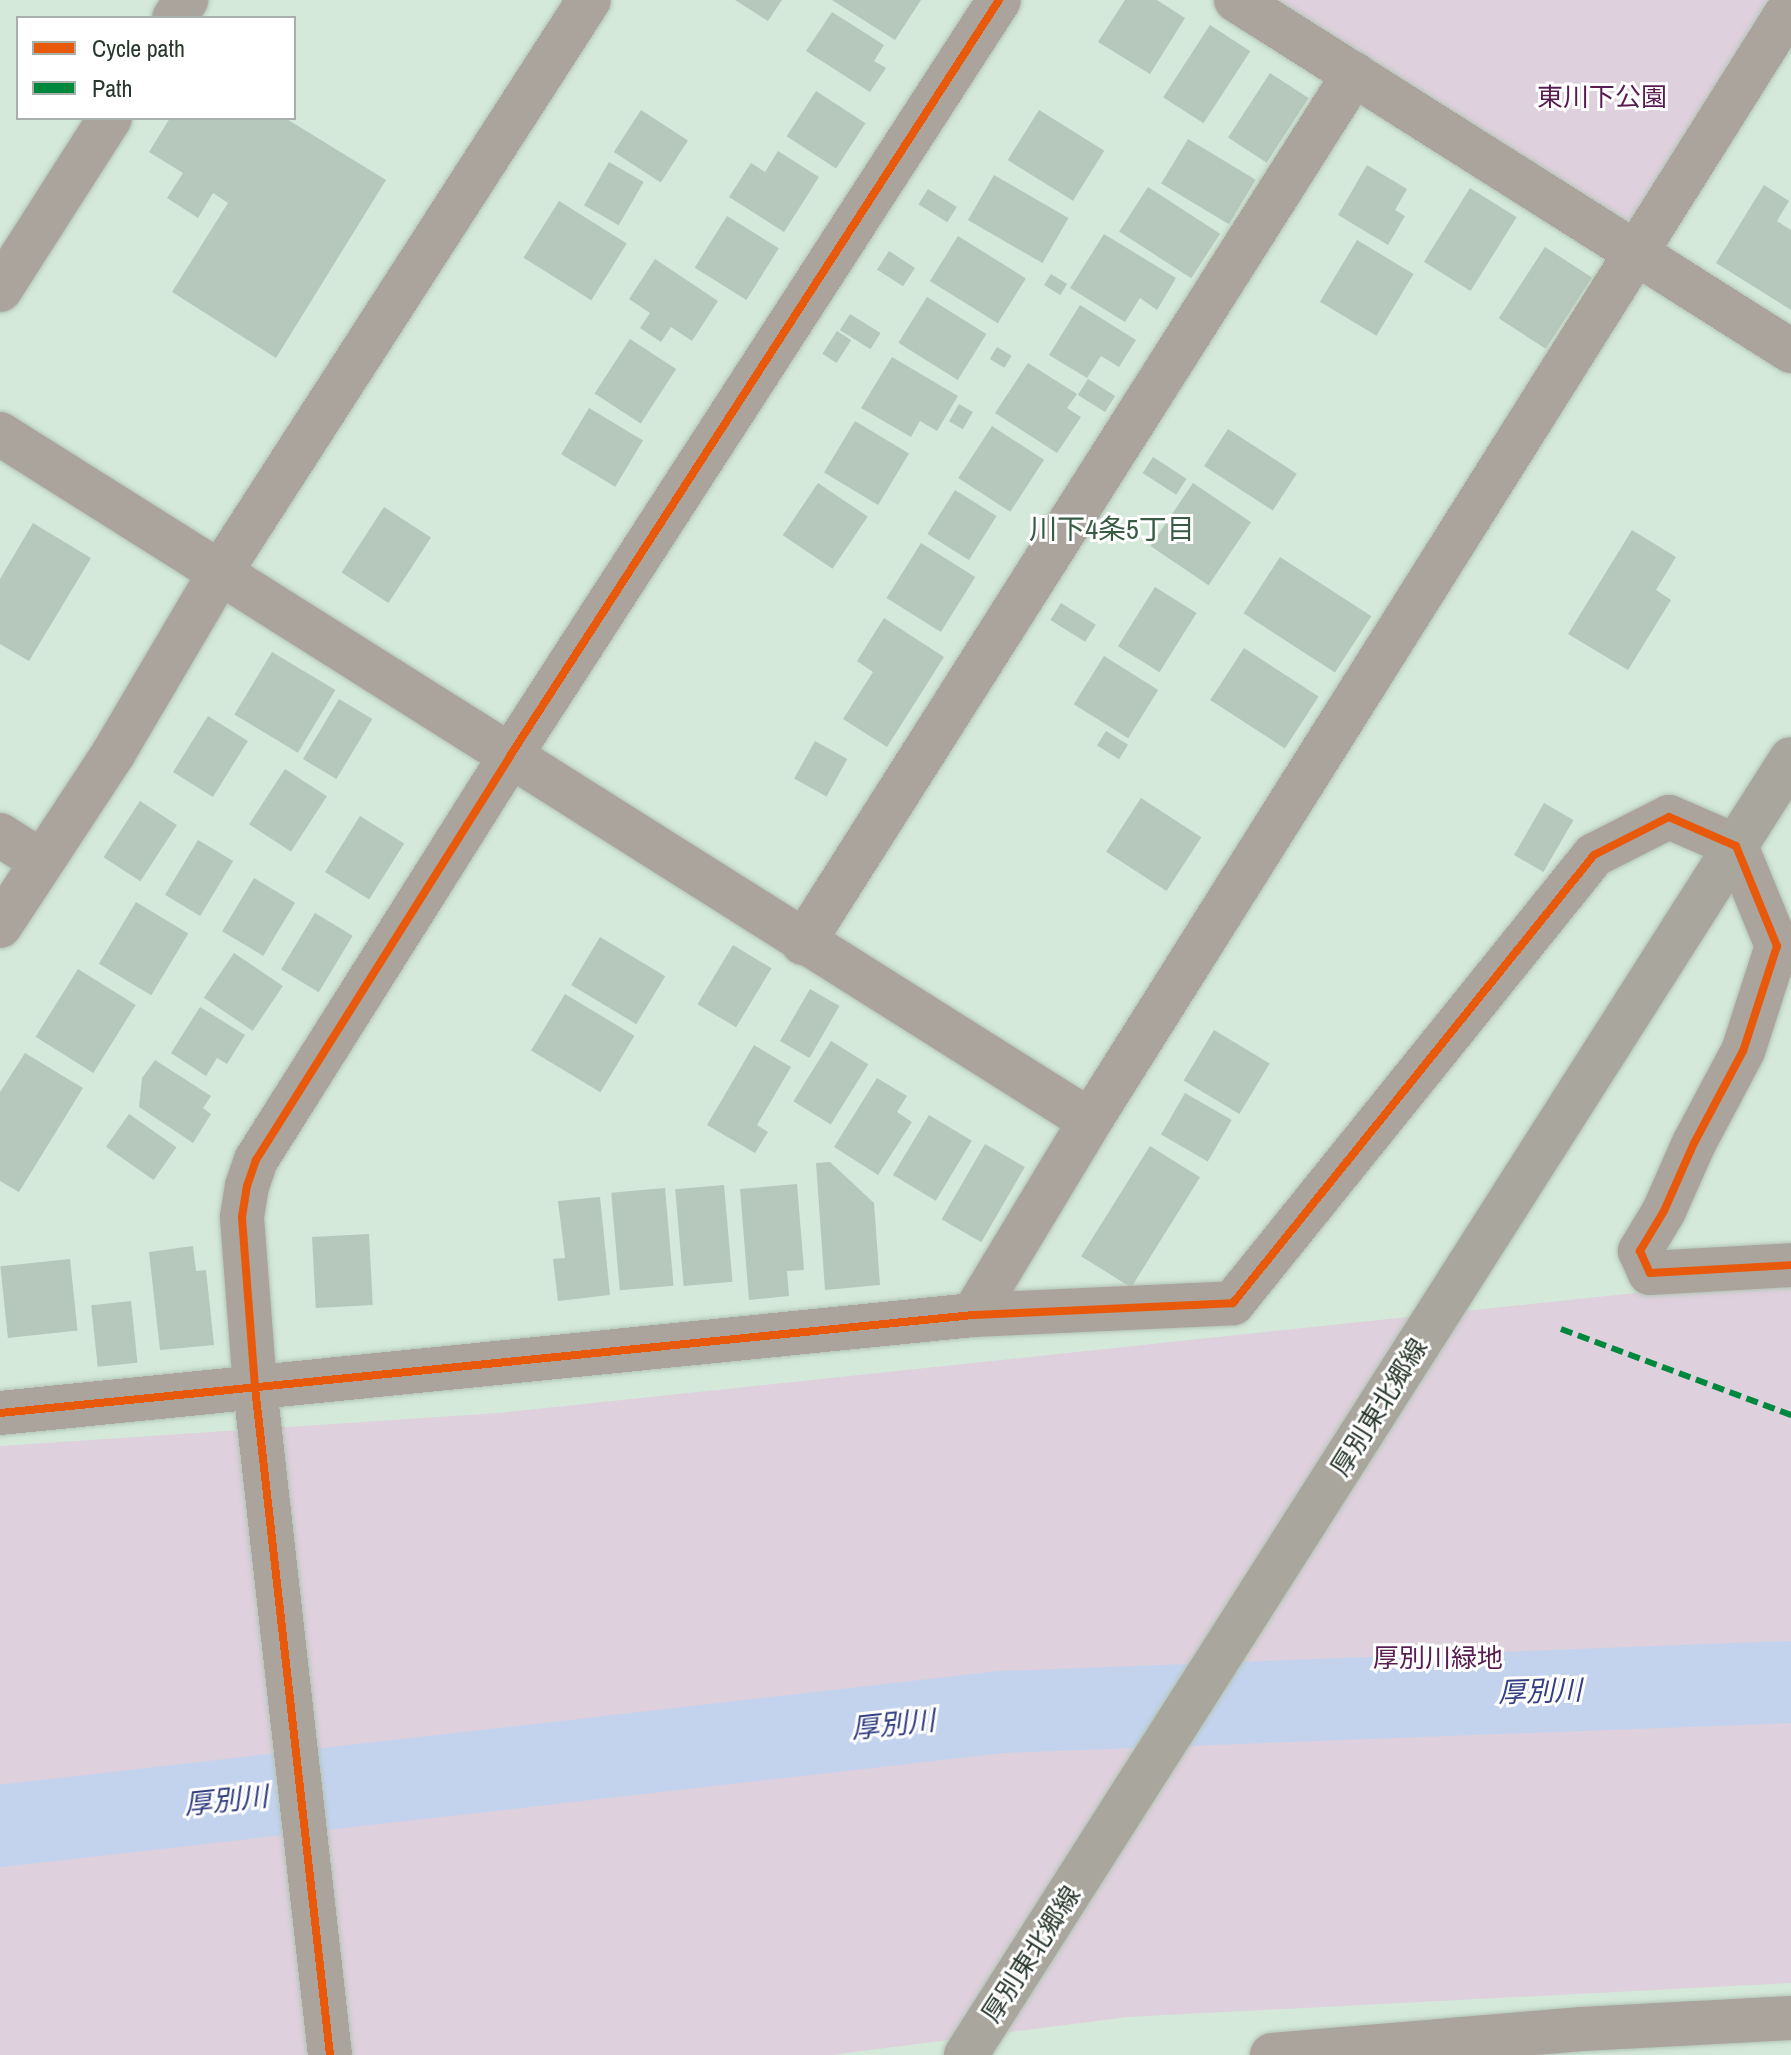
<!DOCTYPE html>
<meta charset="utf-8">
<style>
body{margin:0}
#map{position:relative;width:1791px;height:2055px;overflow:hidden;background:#d4e9d9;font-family:"Archivo Narrow","Noto Sans JP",sans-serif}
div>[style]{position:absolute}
.green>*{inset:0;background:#ded0dc}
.river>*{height:82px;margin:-41px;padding:0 41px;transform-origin:41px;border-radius:41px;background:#c3d3ee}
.building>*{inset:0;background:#b6c7bb;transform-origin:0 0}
.roads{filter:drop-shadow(0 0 2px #b3c4b7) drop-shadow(0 0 2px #b3c4b7)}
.minor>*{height:44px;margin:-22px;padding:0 22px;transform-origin:22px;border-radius:22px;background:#aba49d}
.primary>*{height:44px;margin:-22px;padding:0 22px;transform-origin:22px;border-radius:22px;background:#a9a79d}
.quiet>*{height:6px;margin-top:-3px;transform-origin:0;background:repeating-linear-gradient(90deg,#00873e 0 12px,transparent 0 18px)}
.cycleway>*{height:8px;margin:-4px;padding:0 4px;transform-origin:4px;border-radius:4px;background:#e8590c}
span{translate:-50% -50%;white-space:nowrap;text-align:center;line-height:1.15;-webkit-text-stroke:6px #fff;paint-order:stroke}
.park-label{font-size:26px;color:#581c51}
.street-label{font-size:26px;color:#29382d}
.neighbourhood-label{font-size:28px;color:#395b43}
.water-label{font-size:28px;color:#333f82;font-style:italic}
.legend{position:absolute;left:16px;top:16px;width:280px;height:104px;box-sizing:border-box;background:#fff;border:2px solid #a9afab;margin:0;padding:10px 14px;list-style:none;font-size:24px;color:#29382d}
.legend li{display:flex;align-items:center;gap:16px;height:40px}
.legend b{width:40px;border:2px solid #a9afab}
</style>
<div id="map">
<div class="green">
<i style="clip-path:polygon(1268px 0,1779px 0,1632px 229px)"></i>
<i style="clip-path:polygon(1791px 1282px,1791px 1983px,1128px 2017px,831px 2055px,0 2055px,0 1446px,499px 1413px,1730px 1283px)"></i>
</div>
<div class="river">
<i style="left:0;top:1826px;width:1008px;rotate:-6.49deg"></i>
<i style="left:1002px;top:1712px;width:790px;rotate:-2.18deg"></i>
</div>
<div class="building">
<i style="clip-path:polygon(735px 0,782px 0,768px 21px)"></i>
<i style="clip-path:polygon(832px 0,921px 0,895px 40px)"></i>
<i style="clip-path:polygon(1125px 0,1157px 0,1185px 18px,1150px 74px,1098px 42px)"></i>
<i style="clip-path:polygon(832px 12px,884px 45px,874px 61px,886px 68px,870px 92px,806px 51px)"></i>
<i style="left:1210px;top:25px;width:48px;height:86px;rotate:33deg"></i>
<i style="left:1270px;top:73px;width:46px;height:77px;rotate:33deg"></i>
<i style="left:816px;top:91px;width:59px;height:54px;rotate:33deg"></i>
<i style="left:641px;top:110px;width:56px;height:50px;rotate:33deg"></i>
<i style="left:1039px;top:110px;width:77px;height:59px;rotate:32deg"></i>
<i style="clip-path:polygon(170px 118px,285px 118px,386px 180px,276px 358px,172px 292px,228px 203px,213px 193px,198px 218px,167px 198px,183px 173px,149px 152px)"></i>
<i style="left:1188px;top:139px;width:79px;height:52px;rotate:31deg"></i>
<i style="clip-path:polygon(778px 151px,819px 177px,784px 232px,729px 197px,751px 163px,765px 172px)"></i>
<i style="left:609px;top:162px;width:40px;height:50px;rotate:30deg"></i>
<i style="clip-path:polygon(1367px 165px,1407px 189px,1395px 210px,1405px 216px,1388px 245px,1338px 215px)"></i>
<i style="left:994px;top:175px;width:86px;height:52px;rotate:30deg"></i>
<i style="clip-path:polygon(1764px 185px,1789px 201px,1777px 221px,1791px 230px,1791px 310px,1716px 263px)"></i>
<i style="left:1148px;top:187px;width:86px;height:53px;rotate:33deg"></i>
<i style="left:1470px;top:188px;width:55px;height:87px;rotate:32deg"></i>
<i style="left:928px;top:189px;width:34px;height:18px;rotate:32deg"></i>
<i style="left:559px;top:201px;width:80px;height:67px;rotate:32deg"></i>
<i style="left:727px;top:216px;width:61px;height:61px;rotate:32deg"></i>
<i style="clip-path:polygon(1104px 234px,1176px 278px,1157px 310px,1140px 298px,1125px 322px,1070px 288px)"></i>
<i style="left:958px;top:236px;width:80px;height:53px;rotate:32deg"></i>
<i style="left:1357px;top:240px;width:66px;height:72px;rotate:31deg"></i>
<i style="left:1545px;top:247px;width:56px;height:85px;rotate:33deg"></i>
<i style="left:889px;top:251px;width:31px;height:22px;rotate:33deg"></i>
<i style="clip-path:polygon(655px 259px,718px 301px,692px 341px,671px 327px,661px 342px,640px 328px,650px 313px,629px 299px)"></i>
<i style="left:1051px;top:274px;width:19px;height:13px;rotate:32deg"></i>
<i style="left:927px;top:297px;width:70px;height:54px;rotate:32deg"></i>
<i style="clip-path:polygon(1080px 305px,1136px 340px,1119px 367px,1101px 356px,1087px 378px,1049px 355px)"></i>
<i style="left:850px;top:314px;width:36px;height:19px;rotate:32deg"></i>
<i style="left:837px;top:331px;width:17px;height:27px;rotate:33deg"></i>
<i style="left:630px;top:339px;width:55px;height:65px;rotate:33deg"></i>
<i style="left:997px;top:347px;width:17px;height:14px;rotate:31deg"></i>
<i style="clip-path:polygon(892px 357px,958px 396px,937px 431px,920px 421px,911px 437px,861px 408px)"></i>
<i style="clip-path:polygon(1028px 363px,1077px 394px,1067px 408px,1081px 417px,1057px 453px,995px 413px)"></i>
<i style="left:1088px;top:379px;width:32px;height:19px;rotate:32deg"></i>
<i style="left:959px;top:404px;width:16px;height:20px;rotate:30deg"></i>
<i style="left:589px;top:408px;width:63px;height:54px;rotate:31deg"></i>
<i style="left:855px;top:421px;width:63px;height:60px;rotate:31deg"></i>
<i style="left:992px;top:426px;width:62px;height:62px;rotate:33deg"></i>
<i style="left:1228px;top:429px;width:82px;height:44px;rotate:33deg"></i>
<i style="left:1153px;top:457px;width:40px;height:19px;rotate:33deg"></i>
<i style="left:818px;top:483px;width:60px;height:63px;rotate:34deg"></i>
<i style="left:1193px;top:483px;width:70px;height:76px;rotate:34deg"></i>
<i style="left:955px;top:490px;width:49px;height:52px;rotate:32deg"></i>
<i style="left:384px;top:507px;width:56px;height:78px;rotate:33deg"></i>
<i style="clip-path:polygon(33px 523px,91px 558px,29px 661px,0 644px,0 579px)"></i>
<i style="clip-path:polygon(1632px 530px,1676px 557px,1656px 590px,1671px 600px,1628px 670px,1568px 634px)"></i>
<i style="left:921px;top:543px;width:64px;height:65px;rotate:32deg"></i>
<i style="left:1280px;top:557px;width:109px;height:67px;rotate:33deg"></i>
<i style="left:1155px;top:587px;width:49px;height:70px;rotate:32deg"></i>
<i style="left:1061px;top:603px;width:41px;height:20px;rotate:32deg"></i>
<i style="clip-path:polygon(884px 618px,944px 657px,887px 747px,843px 719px,873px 672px,857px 661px)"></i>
<i style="left:1244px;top:648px;width:89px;height:62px;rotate:33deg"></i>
<i style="left:272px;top:652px;width:74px;height:73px;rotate:31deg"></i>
<i style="left:1104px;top:656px;width:64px;height:57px;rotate:32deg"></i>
<i style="left:339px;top:699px;width:39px;height:70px;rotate:31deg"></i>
<i style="left:208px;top:716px;width:47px;height:66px;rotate:32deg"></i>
<i style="left:1106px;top:731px;width:26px;height:17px;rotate:32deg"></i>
<i style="left:815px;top:741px;width:37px;height:43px;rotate:29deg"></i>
<i style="left:285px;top:769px;width:50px;height:66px;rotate:33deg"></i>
<i style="left:1141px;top:798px;width:72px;height:64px;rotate:33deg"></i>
<i style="left:140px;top:801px;width:44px;height:67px;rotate:33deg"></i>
<i style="left:1544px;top:803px;width:34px;height:60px;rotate:30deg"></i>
<i style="left:360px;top:816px;width:52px;height:66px;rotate:32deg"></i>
<i style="left:198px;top:840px;width:41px;height:64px;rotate:31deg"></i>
<i style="left:254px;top:878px;width:48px;height:62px;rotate:31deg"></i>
<i style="left:136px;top:902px;width:61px;height:72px;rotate:31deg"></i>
<i style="left:315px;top:913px;width:44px;height:66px;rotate:31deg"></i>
<i style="left:600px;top:937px;width:76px;height:56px;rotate:31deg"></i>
<i style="left:733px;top:945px;width:45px;height:69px;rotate:31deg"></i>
<i style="left:234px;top:953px;width:59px;height:54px;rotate:34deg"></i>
<i style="left:78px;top:969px;width:68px;height:80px;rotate:32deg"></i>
<i style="left:810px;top:989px;width:34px;height:60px;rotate:30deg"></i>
<i style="left:565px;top:994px;width:81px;height:66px;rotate:31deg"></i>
<i style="clip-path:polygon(200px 1007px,245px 1035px,227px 1064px,217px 1058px,206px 1076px,171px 1053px)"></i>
<i style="left:1214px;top:1030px;width:65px;height:59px;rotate:31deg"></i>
<i style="left:831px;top:1041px;width:44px;height:71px;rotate:32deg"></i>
<i style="clip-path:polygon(754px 1045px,791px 1067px,757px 1125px,768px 1132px,755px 1153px,707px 1125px)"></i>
<i style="clip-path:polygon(25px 1053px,83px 1088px,19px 1192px,0 1181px,0 1092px)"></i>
<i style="clip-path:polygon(155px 1060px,211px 1096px,203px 1108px,211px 1114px,193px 1143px,139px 1107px,142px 1078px)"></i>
<i style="clip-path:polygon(877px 1078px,907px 1096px,897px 1112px,912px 1122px,878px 1175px,834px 1147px)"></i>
<i style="left:1185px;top:1093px;width:54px;height:48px;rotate:30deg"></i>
<i style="left:129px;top:1114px;width:58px;height:40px;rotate:35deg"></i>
<i style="left:929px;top:1115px;width:50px;height:70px;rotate:31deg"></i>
<i style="left:985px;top:1144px;width:46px;height:87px;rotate:30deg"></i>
<i style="left:1150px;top:1146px;width:59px;height:130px;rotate:32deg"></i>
<i style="clip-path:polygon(830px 1162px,874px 1203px,880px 1285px,825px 1290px,816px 1163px)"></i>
<i style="clip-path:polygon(797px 1184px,804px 1270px,787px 1271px,789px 1296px,749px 1300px,740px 1189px)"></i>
<i style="left:724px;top:1185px;width:97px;height:49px;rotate:85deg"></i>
<i style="left:665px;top:1188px;width:98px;height:54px;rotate:85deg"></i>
<i style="clip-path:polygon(600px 1197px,610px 1295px,558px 1301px,553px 1259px,565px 1258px,558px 1201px)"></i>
<i style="left:369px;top:1234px;width:71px;height:57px;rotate:87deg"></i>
<i style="clip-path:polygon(193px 1246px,196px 1271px,206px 1270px,214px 1345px,160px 1350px,149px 1252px)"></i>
<i style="left:70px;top:1259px;width:72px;height:70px;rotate:84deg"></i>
<i style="left:131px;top:1301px;width:62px;height:40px;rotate:84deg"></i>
</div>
<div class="roads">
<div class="minor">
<i style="left:1236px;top:0;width:657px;rotate:32.31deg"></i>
<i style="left:174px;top:18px;width:22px;rotate:-56deg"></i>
<i style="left:0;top:290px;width:204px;rotate:-57.4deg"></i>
<i style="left:0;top:434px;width:1288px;rotate:32.22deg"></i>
<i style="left:0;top:835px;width:49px;rotate:32.4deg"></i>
<i style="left:0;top:926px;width:206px;rotate:-56.7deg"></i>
<i style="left:113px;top:754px;width:212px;rotate:-59.5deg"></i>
<i style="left:221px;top:571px;width:679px;rotate:-57.2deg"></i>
<i style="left:803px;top:943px;width:1029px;rotate:-57.62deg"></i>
<i style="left:973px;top:1315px;width:227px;rotate:-58.9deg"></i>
<i style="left:1090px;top:1121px;width:1317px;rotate:-57.84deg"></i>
<i style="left:0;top:1413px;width:978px;rotate:-5.75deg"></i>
<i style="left:973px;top:1315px;width:260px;rotate:-2.6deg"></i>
<i style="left:1233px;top:1303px;width:575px;rotate:-51.14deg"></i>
<i style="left:1594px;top:855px;width:84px;rotate:-26.9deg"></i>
<i style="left:1669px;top:817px;width:73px;rotate:23.4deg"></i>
<i style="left:1736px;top:846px;width:108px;rotate:67.7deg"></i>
<i style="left:1777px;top:946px;width:110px;rotate:107.9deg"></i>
<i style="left:1743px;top:1051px;width:104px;rotate:118deg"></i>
<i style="left:1694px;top:1143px;width:74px;rotate:113.8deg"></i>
<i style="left:1664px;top:1211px;width:47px;rotate:121deg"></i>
<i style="left:1640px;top:1251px;width:24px;rotate:66deg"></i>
<i style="left:1650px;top:1273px;width:141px;rotate:-3.2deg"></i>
<i style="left:330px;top:2055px;width:672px;rotate:-96.41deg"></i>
<i style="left:255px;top:1387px;width:170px;rotate:-94.4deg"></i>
<i style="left:242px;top:1217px;width:31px;rotate:-81deg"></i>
<i style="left:247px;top:1186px;width:28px;rotate:-71deg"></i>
<i style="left:256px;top:1160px;width:477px;rotate:-57.8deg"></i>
<i style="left:510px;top:756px;width:900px;rotate:-57.1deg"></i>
<i style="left:1272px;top:2055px;width:311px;rotate:-4.8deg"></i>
<i style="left:1582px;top:2029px;width:209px;rotate:-3deg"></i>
</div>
<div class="primary">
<i style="left:966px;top:2055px;width:1536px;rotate:-57.52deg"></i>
</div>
</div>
<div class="quiet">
<i style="left:1561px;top:1329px;width:246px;rotate:20.5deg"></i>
</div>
<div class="cycleway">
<i style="left:0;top:1413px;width:978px;rotate:-5.75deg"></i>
<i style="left:973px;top:1315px;width:260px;rotate:-2.6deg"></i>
<i style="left:1233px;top:1303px;width:575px;rotate:-51.14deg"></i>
<i style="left:1594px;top:855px;width:84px;rotate:-26.9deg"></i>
<i style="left:1669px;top:817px;width:73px;rotate:23.4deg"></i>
<i style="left:1736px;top:846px;width:108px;rotate:67.7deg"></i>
<i style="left:1777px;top:946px;width:110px;rotate:107.9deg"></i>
<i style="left:1743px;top:1051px;width:104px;rotate:118deg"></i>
<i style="left:1694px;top:1143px;width:74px;rotate:113.8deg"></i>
<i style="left:1664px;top:1211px;width:47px;rotate:121deg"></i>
<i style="left:1640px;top:1251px;width:24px;rotate:66deg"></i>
<i style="left:1650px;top:1273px;width:141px;rotate:-3.2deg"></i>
<i style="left:330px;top:2055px;width:672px;rotate:-96.41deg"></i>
<i style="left:255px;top:1387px;width:170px;rotate:-94.4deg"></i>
<i style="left:242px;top:1217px;width:31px;rotate:-81deg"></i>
<i style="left:247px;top:1186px;width:28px;rotate:-71deg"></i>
<i style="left:256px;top:1160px;width:477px;rotate:-57.8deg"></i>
<i style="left:510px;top:756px;width:900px;rotate:-57.1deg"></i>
</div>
<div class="park-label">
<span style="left:1602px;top:97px">東川下公園</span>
<span style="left:1438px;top:1658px">厚別川緑地</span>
</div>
<div class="street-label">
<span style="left:1379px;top:1407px;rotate:-58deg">厚別東北郷線</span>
<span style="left:1031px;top:1954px;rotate:-57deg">厚別東北郷線</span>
</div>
<div class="neighbourhood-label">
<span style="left:1112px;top:529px">川下4条5丁目</span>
</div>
<div class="water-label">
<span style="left:1540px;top:1691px;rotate:-2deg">厚別川</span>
<span style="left:893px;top:1724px;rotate:-6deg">厚別川</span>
<span style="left:226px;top:1800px;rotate:-6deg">厚別川</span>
</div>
<ul class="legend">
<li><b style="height:10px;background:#e8590c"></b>Cycle path</li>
<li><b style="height:10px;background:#00873e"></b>Path</li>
</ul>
</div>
